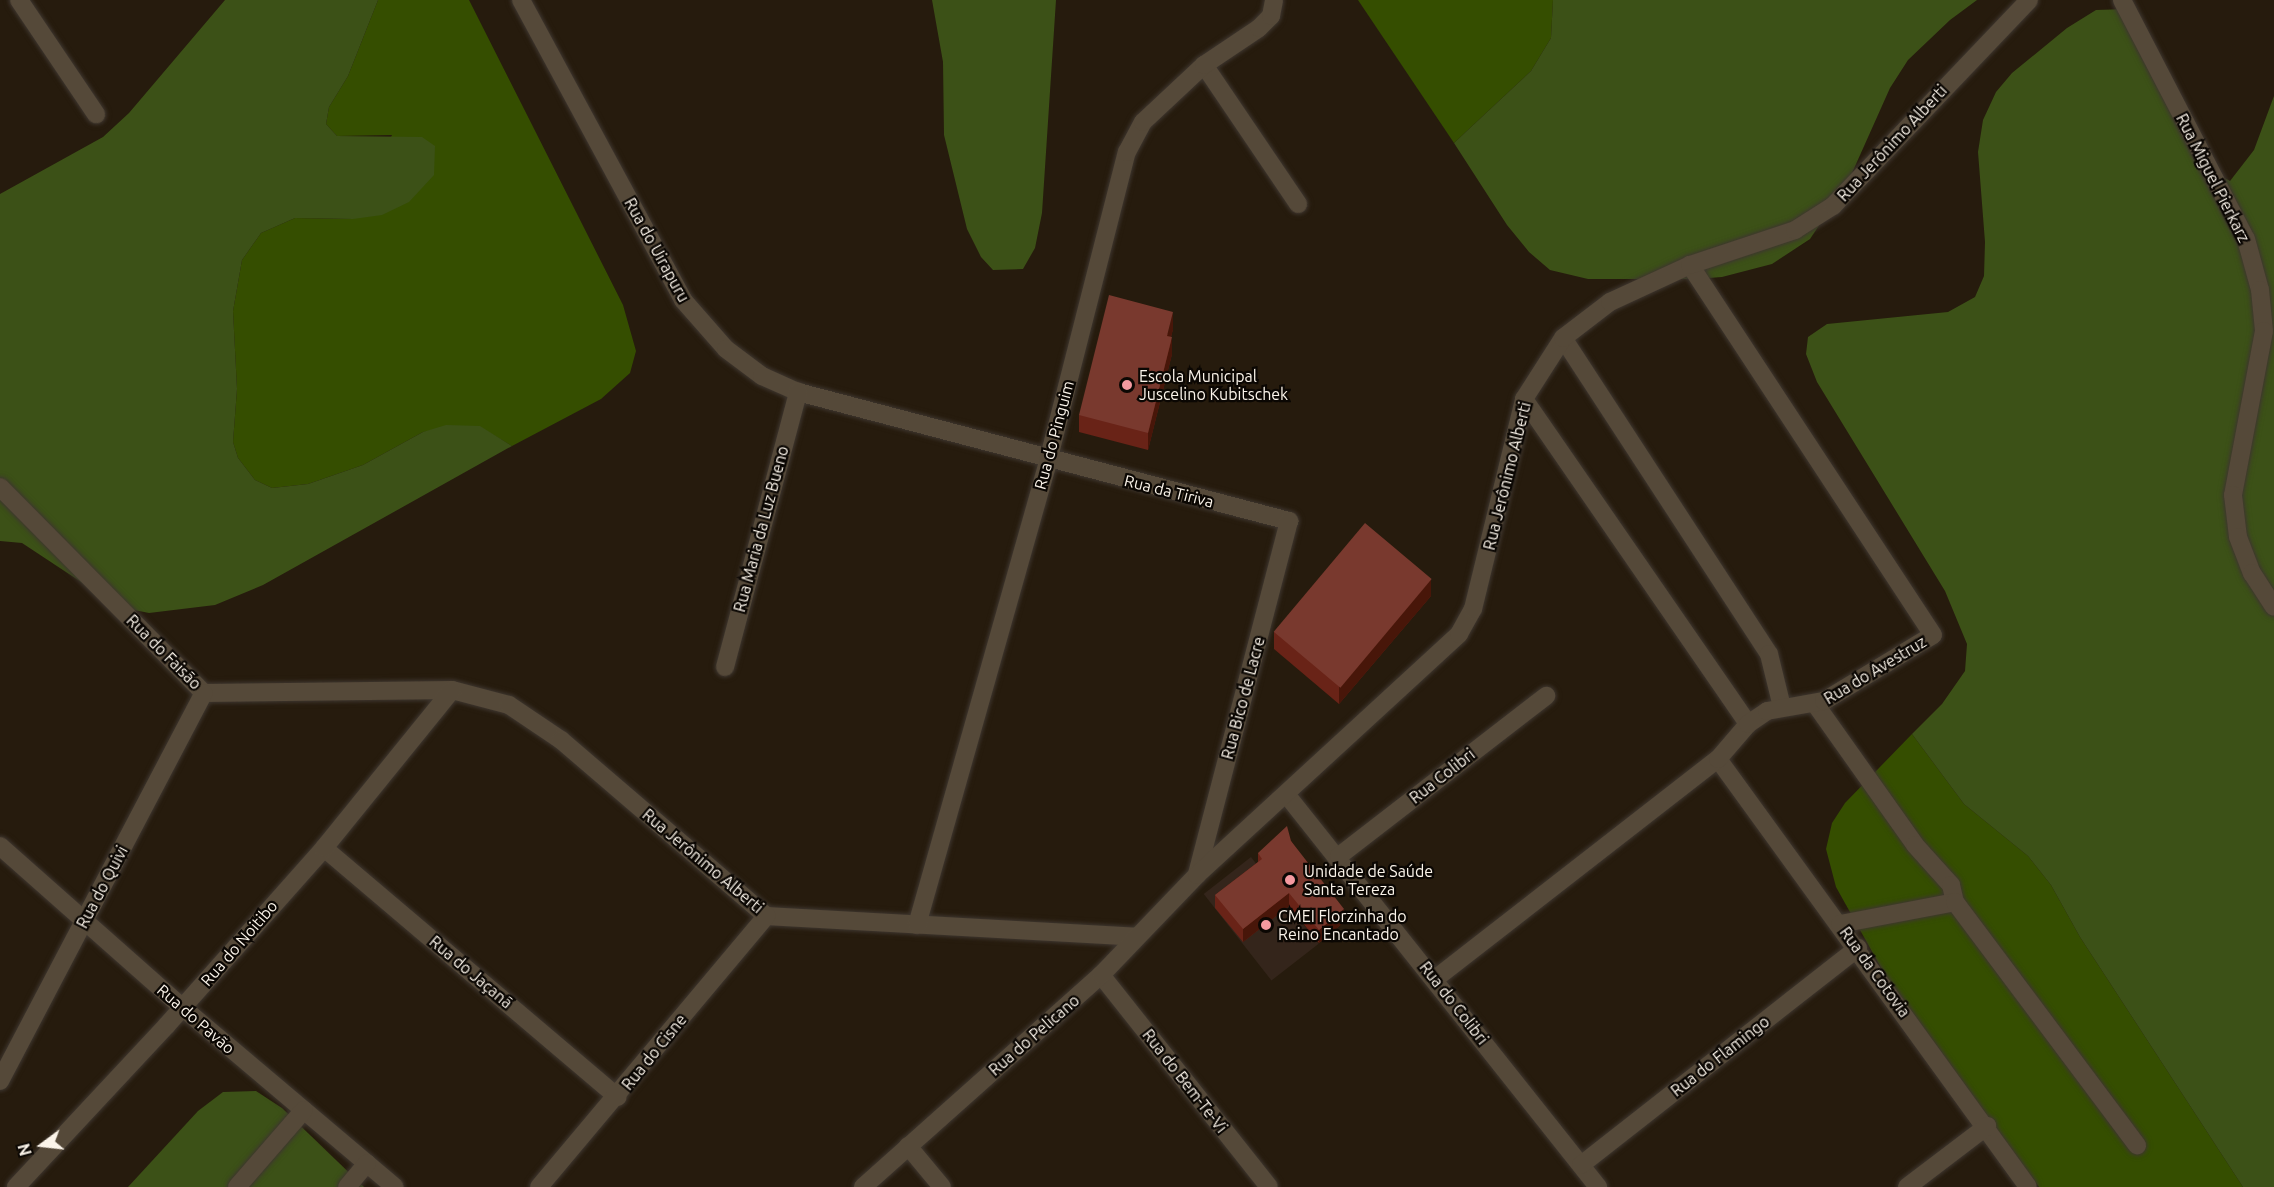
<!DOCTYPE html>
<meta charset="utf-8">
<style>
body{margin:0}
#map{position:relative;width:2274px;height:1187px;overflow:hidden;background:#261b0d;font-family:Ubuntu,sans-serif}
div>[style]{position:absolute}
.education>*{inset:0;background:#34251b;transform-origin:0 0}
.green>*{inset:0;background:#354e00}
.forest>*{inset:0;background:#3c5117}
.roads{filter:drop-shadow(0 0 2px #3e362f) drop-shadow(0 0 2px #3e362f)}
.street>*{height:18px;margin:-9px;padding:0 9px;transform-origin:9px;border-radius:9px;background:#554939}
.wall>*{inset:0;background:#692317}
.shaded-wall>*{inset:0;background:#481609}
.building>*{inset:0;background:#79392e;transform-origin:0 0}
.dots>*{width:16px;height:16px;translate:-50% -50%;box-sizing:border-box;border:3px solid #0b0703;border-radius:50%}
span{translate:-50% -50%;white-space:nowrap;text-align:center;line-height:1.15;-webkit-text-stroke:4.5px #0b0703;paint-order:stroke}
.street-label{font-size:16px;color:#fbf4ea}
.poi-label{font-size:16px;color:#fbf4ea}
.left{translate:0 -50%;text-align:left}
.north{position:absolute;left:12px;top:1115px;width:60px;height:60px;-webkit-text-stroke:4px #0b0703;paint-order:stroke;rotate:255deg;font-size:16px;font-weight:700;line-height:24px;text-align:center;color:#fbf4ea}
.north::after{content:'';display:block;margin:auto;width:21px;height:27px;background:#fbf4ea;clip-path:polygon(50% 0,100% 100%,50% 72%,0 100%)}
</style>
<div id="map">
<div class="education">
<i style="left:1251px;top:857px;width:110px;height:60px;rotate:52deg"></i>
</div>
<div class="green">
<i style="clip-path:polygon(469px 0,623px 305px,636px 351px,630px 373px,601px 399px,512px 446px,480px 427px,423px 432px,363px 465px,308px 484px,272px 488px,255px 480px,238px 458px,233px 442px,237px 389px,233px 311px,242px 260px,261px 233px,295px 218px,353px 219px,392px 135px,337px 136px,326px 124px,329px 107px,348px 76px,378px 0)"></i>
<i style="clip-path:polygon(1358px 0,1553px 0,1551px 38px,1531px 71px,1454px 143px)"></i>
<i style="clip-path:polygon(1912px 734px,1964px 804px,2028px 856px,2051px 885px,2080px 937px,2243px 1187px,2039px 1187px,1884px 973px,1836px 887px,1826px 849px,1832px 823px,1845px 803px)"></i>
</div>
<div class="forest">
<i style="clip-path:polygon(225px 0,378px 0,348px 76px,329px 107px,326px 124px,337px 136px,422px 137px,435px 146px,434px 175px,409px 202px,382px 215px,353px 219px,295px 218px,261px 233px,242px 260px,233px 311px,237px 389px,233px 442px,238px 458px,255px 480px,272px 488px,308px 484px,363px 465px,423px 432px,446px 425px,480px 426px,512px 446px,263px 585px,215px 605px,149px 613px,119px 607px,22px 543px,0 541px,0 194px,103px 137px,129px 113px)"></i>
<i style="clip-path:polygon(932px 0,1056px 0,1042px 213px,1035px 248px,1023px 269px,993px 270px,981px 257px,967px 229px,944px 135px,943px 62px)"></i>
<i style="clip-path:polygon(1553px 0,1977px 0,1950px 20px,1908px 60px,1890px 88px,1848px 182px,1810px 239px,1772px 264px,1722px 277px,1696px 279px,1588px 279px,1550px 270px,1529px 252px,1507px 225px,1454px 143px,1531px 71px,1551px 38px)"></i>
<i style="clip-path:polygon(2127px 9px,2212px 171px,2230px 181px,2254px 150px,2274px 96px,2274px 1187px,2243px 1187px,2080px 937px,2051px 885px,2028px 856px,1964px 804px,1912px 734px,1942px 704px,1965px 671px,1967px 644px,1945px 591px,1817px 382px,1806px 354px,1808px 337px,1827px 324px,1948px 312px,1975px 297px,1984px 276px,1985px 242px,1978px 152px,1983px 120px,1996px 92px,2012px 73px,2067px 28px,2096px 10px)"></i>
<i style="clip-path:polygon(256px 1091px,282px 1108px,364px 1187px,128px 1187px,198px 1111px,223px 1092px)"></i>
</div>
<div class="roads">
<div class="street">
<i style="left:19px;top:0;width:138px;rotate:56deg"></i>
<i style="left:521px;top:0;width:341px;rotate:61.6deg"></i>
<i style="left:683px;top:300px;width:65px;rotate:48.7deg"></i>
<i style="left:726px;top:349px;width:45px;rotate:36.9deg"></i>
<i style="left:762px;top:376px;width:39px;rotate:24deg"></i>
<i style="left:798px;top:392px;width:508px;rotate:14.72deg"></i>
<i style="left:1289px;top:521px;width:366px;rotate:104.6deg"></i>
<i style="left:2122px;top:0;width:269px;rotate:62.6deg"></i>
<i style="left:2246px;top:239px;width:53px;rotate:74.6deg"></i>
<i style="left:2260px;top:290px;width:41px;rotate:84.4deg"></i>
<i style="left:2264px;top:331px;width:167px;rotate:100.7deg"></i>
<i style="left:2233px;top:495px;width:42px;rotate:83.2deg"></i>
<i style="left:2238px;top:537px;width:39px;rotate:69deg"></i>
<i style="left:2252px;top:573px;width:40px;rotate:57.1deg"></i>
<i style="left:1204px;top:65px;width:168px;rotate:55.9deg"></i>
<i style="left:1563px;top:338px;width:377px;rotate:56.9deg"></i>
<i style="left:1769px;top:654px;width:55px;rotate:76.2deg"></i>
<i style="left:1524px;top:399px;width:395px;rotate:55.4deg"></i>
<i style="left:0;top:487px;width:290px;rotate:45.3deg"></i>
<i style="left:204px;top:693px;width:248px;rotate:-0.7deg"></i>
<i style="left:452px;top:690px;width:59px;rotate:14.7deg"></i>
<i style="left:509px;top:705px;width:63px;rotate:33.9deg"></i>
<i style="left:561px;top:740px;width:270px;rotate:40.6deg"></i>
<i style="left:766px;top:916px;width:371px;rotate:3.2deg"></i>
<i style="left:725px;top:667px;width:285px;rotate:-75.1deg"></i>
<i style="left:1816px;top:705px;width:171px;rotate:54.7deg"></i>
<i style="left:1915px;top:845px;width:54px;rotate:48deg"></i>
<i style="left:1951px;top:885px;width:17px;rotate:77deg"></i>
<i style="left:1718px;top:759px;width:528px;rotate:54.08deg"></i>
<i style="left:1286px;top:794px;width:502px;rotate:51.55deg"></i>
<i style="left:0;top:846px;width:244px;rotate:41.5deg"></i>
<i style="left:183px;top:1008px;width:277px;rotate:40.2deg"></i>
<i style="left:324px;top:848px;width:385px;rotate:40.3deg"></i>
<i style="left:1339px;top:856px;width:262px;rotate:-37.7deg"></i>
<i style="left:1840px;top:924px;width:117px;rotate:-10.8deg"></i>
<i style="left:1955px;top:902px;width:304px;rotate:53.2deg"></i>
<i style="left:917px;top:925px;width:482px;rotate:-74.2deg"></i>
<i style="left:1048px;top:461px;width:319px;rotate:-75.7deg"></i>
<i style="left:1127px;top:152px;width:34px;rotate:-62deg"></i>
<i style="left:1143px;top:122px;width:83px;rotate:-43.1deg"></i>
<i style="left:1204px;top:65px;width:66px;rotate:-33.9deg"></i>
<i style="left:1259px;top:28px;width:17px;rotate:-45deg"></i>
<i style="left:1271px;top:16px;width:16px;rotate:-79deg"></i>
<i style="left:1101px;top:975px;width:270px;rotate:51.6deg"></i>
<i style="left:1435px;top:979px;width:358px;rotate:-37.9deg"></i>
<i style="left:1718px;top:759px;width:46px;rotate:-49.4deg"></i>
<i style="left:1748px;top:724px;width:23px;rotate:-34deg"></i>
<i style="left:1767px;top:711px;width:58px;rotate:-10deg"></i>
<i style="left:1824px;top:701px;width:127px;rotate:-31.2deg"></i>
<i style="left:1933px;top:635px;width:443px;rotate:-123.3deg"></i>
<i style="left:0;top:1081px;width:438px;rotate:-62.3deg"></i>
<i style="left:908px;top:1146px;width:53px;rotate:50.3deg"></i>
<i style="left:1581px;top:1165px;width:352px;rotate:-38.1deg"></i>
<i style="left:16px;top:1187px;width:221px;rotate:-47deg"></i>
<i style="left:167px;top:1025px;width:237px;rotate:-48.4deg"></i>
<i style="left:324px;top:848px;width:203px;rotate:-51deg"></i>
<i style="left:237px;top:1187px;width:102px;rotate:-49deg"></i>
<i style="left:347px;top:1187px;width:31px;rotate:-50deg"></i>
<i style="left:539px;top:1187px;width:354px;rotate:-50deg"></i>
<i style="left:863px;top:1187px;width:319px;rotate:-41.7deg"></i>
<i style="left:1101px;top:975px;width:139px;rotate:-46.2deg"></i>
<i style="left:1197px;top:875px;width:356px;rotate:-42.6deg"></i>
<i style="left:1459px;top:634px;width:29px;rotate:-61deg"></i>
<i style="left:1473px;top:609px;width:216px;rotate:-76.3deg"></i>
<i style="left:1524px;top:399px;width:72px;rotate:-57.4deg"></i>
<i style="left:1563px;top:338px;width:59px;rotate:-37.5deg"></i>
<i style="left:1610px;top:302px;width:88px;rotate:-24.8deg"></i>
<i style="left:1690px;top:265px;width:111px;rotate:-18.4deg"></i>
<i style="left:1795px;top:230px;width:45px;rotate:-32.3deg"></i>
<i style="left:1833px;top:206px;width:284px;rotate:-46.4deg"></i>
<i style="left:1907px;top:1187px;width:101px;rotate:-37.3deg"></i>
</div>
</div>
<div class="wall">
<i style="clip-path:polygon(1173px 329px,1171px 337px,1172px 354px,1148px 450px,1079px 432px,1079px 415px)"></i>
<i style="clip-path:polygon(1431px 596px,1339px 704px,1274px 649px,1274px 632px)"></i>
<i style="clip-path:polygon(1291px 841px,1344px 922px,1319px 943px,1289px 906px,1243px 942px,1215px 908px,1215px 895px,1258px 862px,1258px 853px)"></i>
</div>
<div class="shaded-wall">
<i style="clip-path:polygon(1173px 312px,1173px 329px,1167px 353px,1167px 336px)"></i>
<i style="clip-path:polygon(1172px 337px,1172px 354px,1148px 450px,1148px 433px)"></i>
<i style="clip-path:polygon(1431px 579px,1431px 596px,1339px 704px,1339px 687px)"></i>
<i style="clip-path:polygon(1289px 893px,1289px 906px,1243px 942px,1243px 929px)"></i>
<i style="clip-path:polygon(1344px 909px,1344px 922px,1319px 943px,1319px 930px)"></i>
</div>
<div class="building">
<i style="clip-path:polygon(1109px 295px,1173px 312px,1167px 336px,1172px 337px,1148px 433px,1079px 415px)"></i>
<i style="left:1365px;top:523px;width:87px;height:142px;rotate:40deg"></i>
<i style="clip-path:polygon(1287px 826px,1291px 841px,1344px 909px,1319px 930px,1289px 893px,1243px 929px,1215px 895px,1262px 859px,1258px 853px)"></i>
</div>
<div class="dots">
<i style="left:1127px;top:385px;background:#f49aa0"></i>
<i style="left:1290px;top:880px;background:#f49aa0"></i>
<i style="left:1266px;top:925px;background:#f49aa0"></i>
</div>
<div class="street-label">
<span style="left:1892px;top:143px;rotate:-47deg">Rua Jerônimo Alberti</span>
<span style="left:2213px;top:178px;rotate:63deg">Rua Miguel Pierkarz</span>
<span style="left:657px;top:250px;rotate:61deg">Rua do Uirapuru</span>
<span style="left:1054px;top:435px;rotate:-75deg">Rua do Pinguim</span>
<span style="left:1507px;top:476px;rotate:-76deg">Rua Jerônimo Alberti</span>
<span style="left:1169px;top:491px;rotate:14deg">Rua da Tiriva</span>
<span style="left:761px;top:529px;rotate:-75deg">Rua Maria da Luz Bueno</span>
<span style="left:164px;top:652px;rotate:45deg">Rua do Faisão</span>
<span style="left:1875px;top:670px;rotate:-31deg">Rua do Avestruz</span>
<span style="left:1243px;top:698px;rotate:-75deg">Rua Bico de Lacre</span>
<span style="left:1442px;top:776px;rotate:-38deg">Rua Colibri</span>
<span style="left:703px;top:861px;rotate:40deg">Rua Jerônimo Alberti</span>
<span style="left:102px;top:887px;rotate:-62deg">Rua do Quivi</span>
<span style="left:239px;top:943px;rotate:-49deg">Rua do Noitibo</span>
<span style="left:471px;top:972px;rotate:40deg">Rua do Jaçanã</span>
<span style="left:1875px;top:972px;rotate:54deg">Rua da Cotovia</span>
<span style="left:1454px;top:1003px;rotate:52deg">Rua do Colibri</span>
<span style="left:196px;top:1019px;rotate:41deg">Rua do Pavão</span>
<span style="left:1034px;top:1035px;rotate:-41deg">Rua do Pelicano</span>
<span style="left:654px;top:1052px;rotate:-51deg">Rua do Cisne</span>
<span style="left:1720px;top:1056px;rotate:-38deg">Rua do Flamingo</span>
<span style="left:1185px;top:1081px;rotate:52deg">Rua do Bem-Te-Vi</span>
</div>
<div class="poi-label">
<span class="left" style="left:1139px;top:385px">Escola Municipal<br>Juscelino Kubitschek</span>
<span class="left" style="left:1304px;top:880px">Unidade de Saúde<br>Santa Tereza</span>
<span class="left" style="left:1278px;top:925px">CMEI Florzinha do<br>Reino Encantado</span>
</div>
<div class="north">N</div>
</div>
